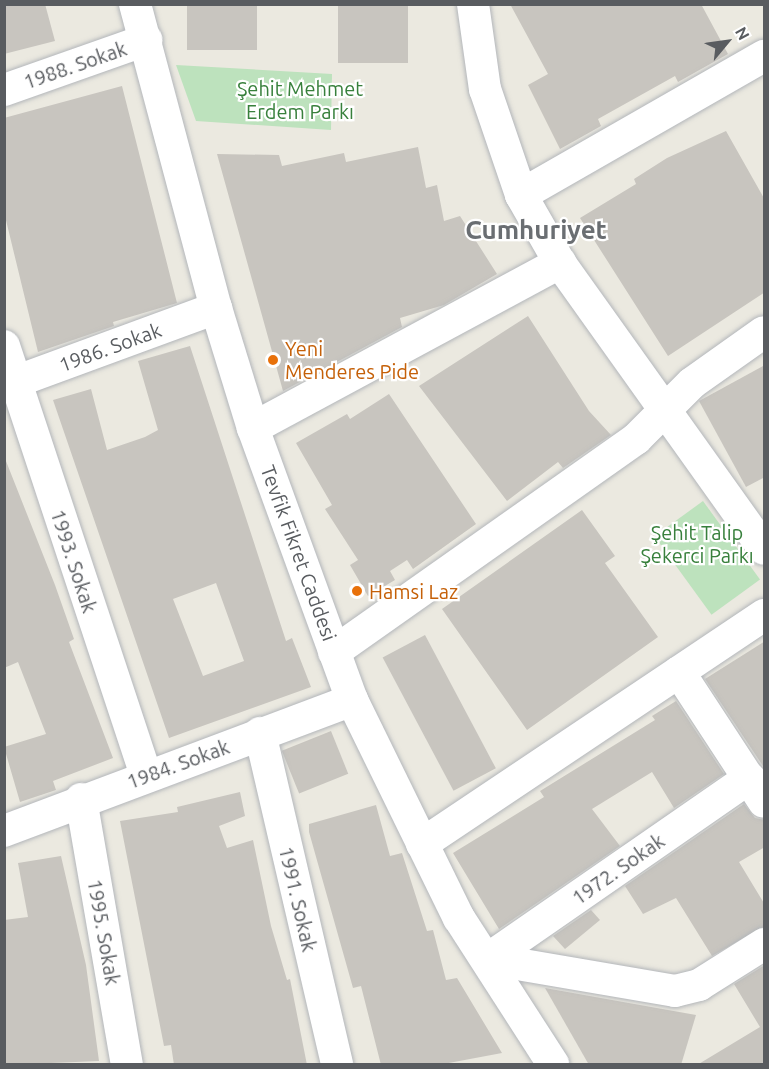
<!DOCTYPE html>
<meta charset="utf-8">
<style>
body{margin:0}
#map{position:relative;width:769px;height:1069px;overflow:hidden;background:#ebe9e0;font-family:Ubuntu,sans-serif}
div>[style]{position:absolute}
.green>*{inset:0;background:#bde2bd;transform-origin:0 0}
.building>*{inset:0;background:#c8c5bf;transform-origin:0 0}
.roads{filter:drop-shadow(0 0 2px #b3b6ba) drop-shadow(0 0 2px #b3b6ba)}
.minor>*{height:32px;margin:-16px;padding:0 16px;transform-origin:16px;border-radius:16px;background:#fff}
.dots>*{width:16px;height:16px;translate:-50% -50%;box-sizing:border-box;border:3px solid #fff;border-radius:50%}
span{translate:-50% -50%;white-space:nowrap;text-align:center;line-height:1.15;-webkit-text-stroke:4.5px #fff;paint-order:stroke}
.street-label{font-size:20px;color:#595c60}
.park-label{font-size:20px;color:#38803c}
.food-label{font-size:20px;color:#c56008}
.left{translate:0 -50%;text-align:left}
.district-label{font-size:26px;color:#6a6e72;font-weight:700}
.frame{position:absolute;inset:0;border:6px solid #595c60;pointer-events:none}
.north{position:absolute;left:697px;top:12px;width:60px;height:60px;-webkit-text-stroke:4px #fff;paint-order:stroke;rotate:61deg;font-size:16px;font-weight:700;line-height:24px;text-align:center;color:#595c60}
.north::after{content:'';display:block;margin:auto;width:21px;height:27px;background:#595c60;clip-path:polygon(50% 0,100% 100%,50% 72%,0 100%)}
</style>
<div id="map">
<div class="green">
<i style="clip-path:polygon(176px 65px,332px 74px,331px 130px,196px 121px)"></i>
<i style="left:703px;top:501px;width:97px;height:60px;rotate:54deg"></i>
</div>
<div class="building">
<i style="clip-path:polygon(4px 4px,45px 4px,55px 41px,4px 54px)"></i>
<i style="left:187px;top:4px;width:70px;height:46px"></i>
<i style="left:338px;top:4px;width:70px;height:59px"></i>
<i style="clip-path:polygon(510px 4px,701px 4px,728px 54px,678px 82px,675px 76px,598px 119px,601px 126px,560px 149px,528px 85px,548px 74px)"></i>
<i style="clip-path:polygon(122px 86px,177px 303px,113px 322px,114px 326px,38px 352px,4px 212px,4px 118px)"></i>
<i style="clip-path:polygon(726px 131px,765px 200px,765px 292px,668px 356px,580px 218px,636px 184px,634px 179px,667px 158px)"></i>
<i style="clip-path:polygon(418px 147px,426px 188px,437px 185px,444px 221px,460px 216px,497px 274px,444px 305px,400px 318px,402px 327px,283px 391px,217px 154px,279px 155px,282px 166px,344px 153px,346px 162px)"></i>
<i style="clip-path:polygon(528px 316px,589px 411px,611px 435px,563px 468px,558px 462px,507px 501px,419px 386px)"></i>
<i style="clip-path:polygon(evenodd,190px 346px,286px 641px,292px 638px,311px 687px,169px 738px,53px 400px,91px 389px,107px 450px,145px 437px,158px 430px,138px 361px,190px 346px,216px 583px,244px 661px,203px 676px,173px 599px,216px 583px)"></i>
<i style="clip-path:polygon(765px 365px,765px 477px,746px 487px,699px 401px)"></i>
<i style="clip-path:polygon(389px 394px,476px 524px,413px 569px,407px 560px,390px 571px,395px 580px,368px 596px,350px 565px,358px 560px,325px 509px,332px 505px,296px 443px,347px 414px,350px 419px)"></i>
<i style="clip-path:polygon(4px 456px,55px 585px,74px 639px,69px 642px,113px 758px,53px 781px,56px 790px,20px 802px,4px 747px,46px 734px,18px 662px,4px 668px)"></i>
<i style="clip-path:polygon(582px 510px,615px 556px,605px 563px,658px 637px,527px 730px,442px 609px)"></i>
<i style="left:425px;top:635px;width:151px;height:48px;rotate:62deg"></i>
<i style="clip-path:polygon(765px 641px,765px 769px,705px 679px)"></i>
<i style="clip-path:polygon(676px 701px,724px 774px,674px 808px,652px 772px,592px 809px,620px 846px,499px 929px,453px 853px,544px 797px,540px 791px,655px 720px,652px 716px)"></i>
<i style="left:331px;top:731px;width:46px;height:53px;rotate:68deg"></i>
<i style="clip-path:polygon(240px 792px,245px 816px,219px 826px,227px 848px,253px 840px,271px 926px,287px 980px,290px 979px,307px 1065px,174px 1065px,171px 1045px,164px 1046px,120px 821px,178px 812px,177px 807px)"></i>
<i style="clip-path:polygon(744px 804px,755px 818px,765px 820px,765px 847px,739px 862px,765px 905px,765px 926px,712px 956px,676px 898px,643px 914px,625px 886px)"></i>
<i style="clip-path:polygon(376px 805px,390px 856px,402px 853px,427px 931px,433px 930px,446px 980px,457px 978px,502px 1053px,438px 1065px,381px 1065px,361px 986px,353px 988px,309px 832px,309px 824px)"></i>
<i style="clip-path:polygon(61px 856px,86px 965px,99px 1061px,4px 1065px,4px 920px,28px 917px,18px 863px)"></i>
<i style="clip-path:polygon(591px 910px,600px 920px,565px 949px,553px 936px)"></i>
<i style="clip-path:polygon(765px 965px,765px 1065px,697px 1065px,760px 1027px,734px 984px)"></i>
<i style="clip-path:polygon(545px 988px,696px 1015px,681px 1065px,589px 1065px)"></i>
</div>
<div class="roads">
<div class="minor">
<i style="left:135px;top:4px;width:315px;rotate:75.1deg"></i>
<i style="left:216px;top:308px;width:126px;rotate:72.9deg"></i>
<i style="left:253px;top:428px;width:289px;rotate:70deg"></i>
<i style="left:352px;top:700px;width:243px;rotate:63.9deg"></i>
<i style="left:459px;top:918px;width:174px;rotate:57.2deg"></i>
<i style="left:473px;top:4px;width:86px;rotate:82deg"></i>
<i style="left:485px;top:89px;width:112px;rotate:71.2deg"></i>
<i style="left:521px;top:195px;width:78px;rotate:60.2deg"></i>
<i style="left:560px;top:263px;width:351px;rotate:54.5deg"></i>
<i style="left:4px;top:90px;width:151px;rotate:-19.4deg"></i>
<i style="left:521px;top:195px;width:280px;rotate:-29.8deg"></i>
<i style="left:4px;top:346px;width:453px;rotate:71.7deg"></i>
<i style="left:4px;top:386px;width:226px;rotate:-20.2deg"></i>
<i style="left:253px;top:428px;width:349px;rotate:-28.3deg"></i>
<i style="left:334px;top:652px;width:370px;rotate:-35.2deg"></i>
<i style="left:636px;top:439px;width:79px;rotate:-45deg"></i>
<i style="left:692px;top:383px;width:88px;rotate:-35.3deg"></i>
<i style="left:679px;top:672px;width:155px;rotate:56.8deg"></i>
<i style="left:260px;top:733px;width:340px;rotate:76.9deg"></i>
<i style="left:81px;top:799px;width:269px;rotate:80.2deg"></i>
<i style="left:4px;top:831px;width:372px;rotate:-20.6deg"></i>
<i style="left:422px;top:844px;width:412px;rotate:-33.8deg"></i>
<i style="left:488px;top:959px;width:318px;rotate:-34.7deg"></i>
<i style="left:488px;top:959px;width:190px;rotate:9.7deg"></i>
<i style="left:675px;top:991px;width:25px;rotate:-14deg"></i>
<i style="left:699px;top:985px;width:77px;rotate:-32.2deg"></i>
</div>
</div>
<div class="dots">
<i style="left:273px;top:360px;background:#e8710a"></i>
<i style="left:357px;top:591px;background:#e8710a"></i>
</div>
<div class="street-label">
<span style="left:75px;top:65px;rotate:-19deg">1988. Sokak</span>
<span style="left:110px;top:347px;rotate:-20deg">1986. Sokak</span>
<span style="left:299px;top:553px;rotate:70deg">Tevfik Fikret Caddesi</span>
<span style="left:74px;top:561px;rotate:72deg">1993. Sokak</span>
<span style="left:178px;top:764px;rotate:-20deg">1984. Sokak</span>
<span style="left:618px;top:869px;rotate:-35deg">1972. Sokak</span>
<span style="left:298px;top:899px;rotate:77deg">1991. Sokak</span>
<span style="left:104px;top:932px;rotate:80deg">1995. Sokak</span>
</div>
<div class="park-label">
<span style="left:300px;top:100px">Şehit Mehmet<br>Erdem Parkı</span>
<span style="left:697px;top:544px">Şehit Talip<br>Şekerci Parkı</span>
</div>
<div class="food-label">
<span class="left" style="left:285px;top:360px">Yeni<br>Menderes Pide</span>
<span class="left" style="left:369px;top:591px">Hamsi Laz</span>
</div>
<div class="district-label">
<span style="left:536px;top:230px">Cumhuriyet</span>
</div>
<div class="frame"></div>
<div class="north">N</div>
</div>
